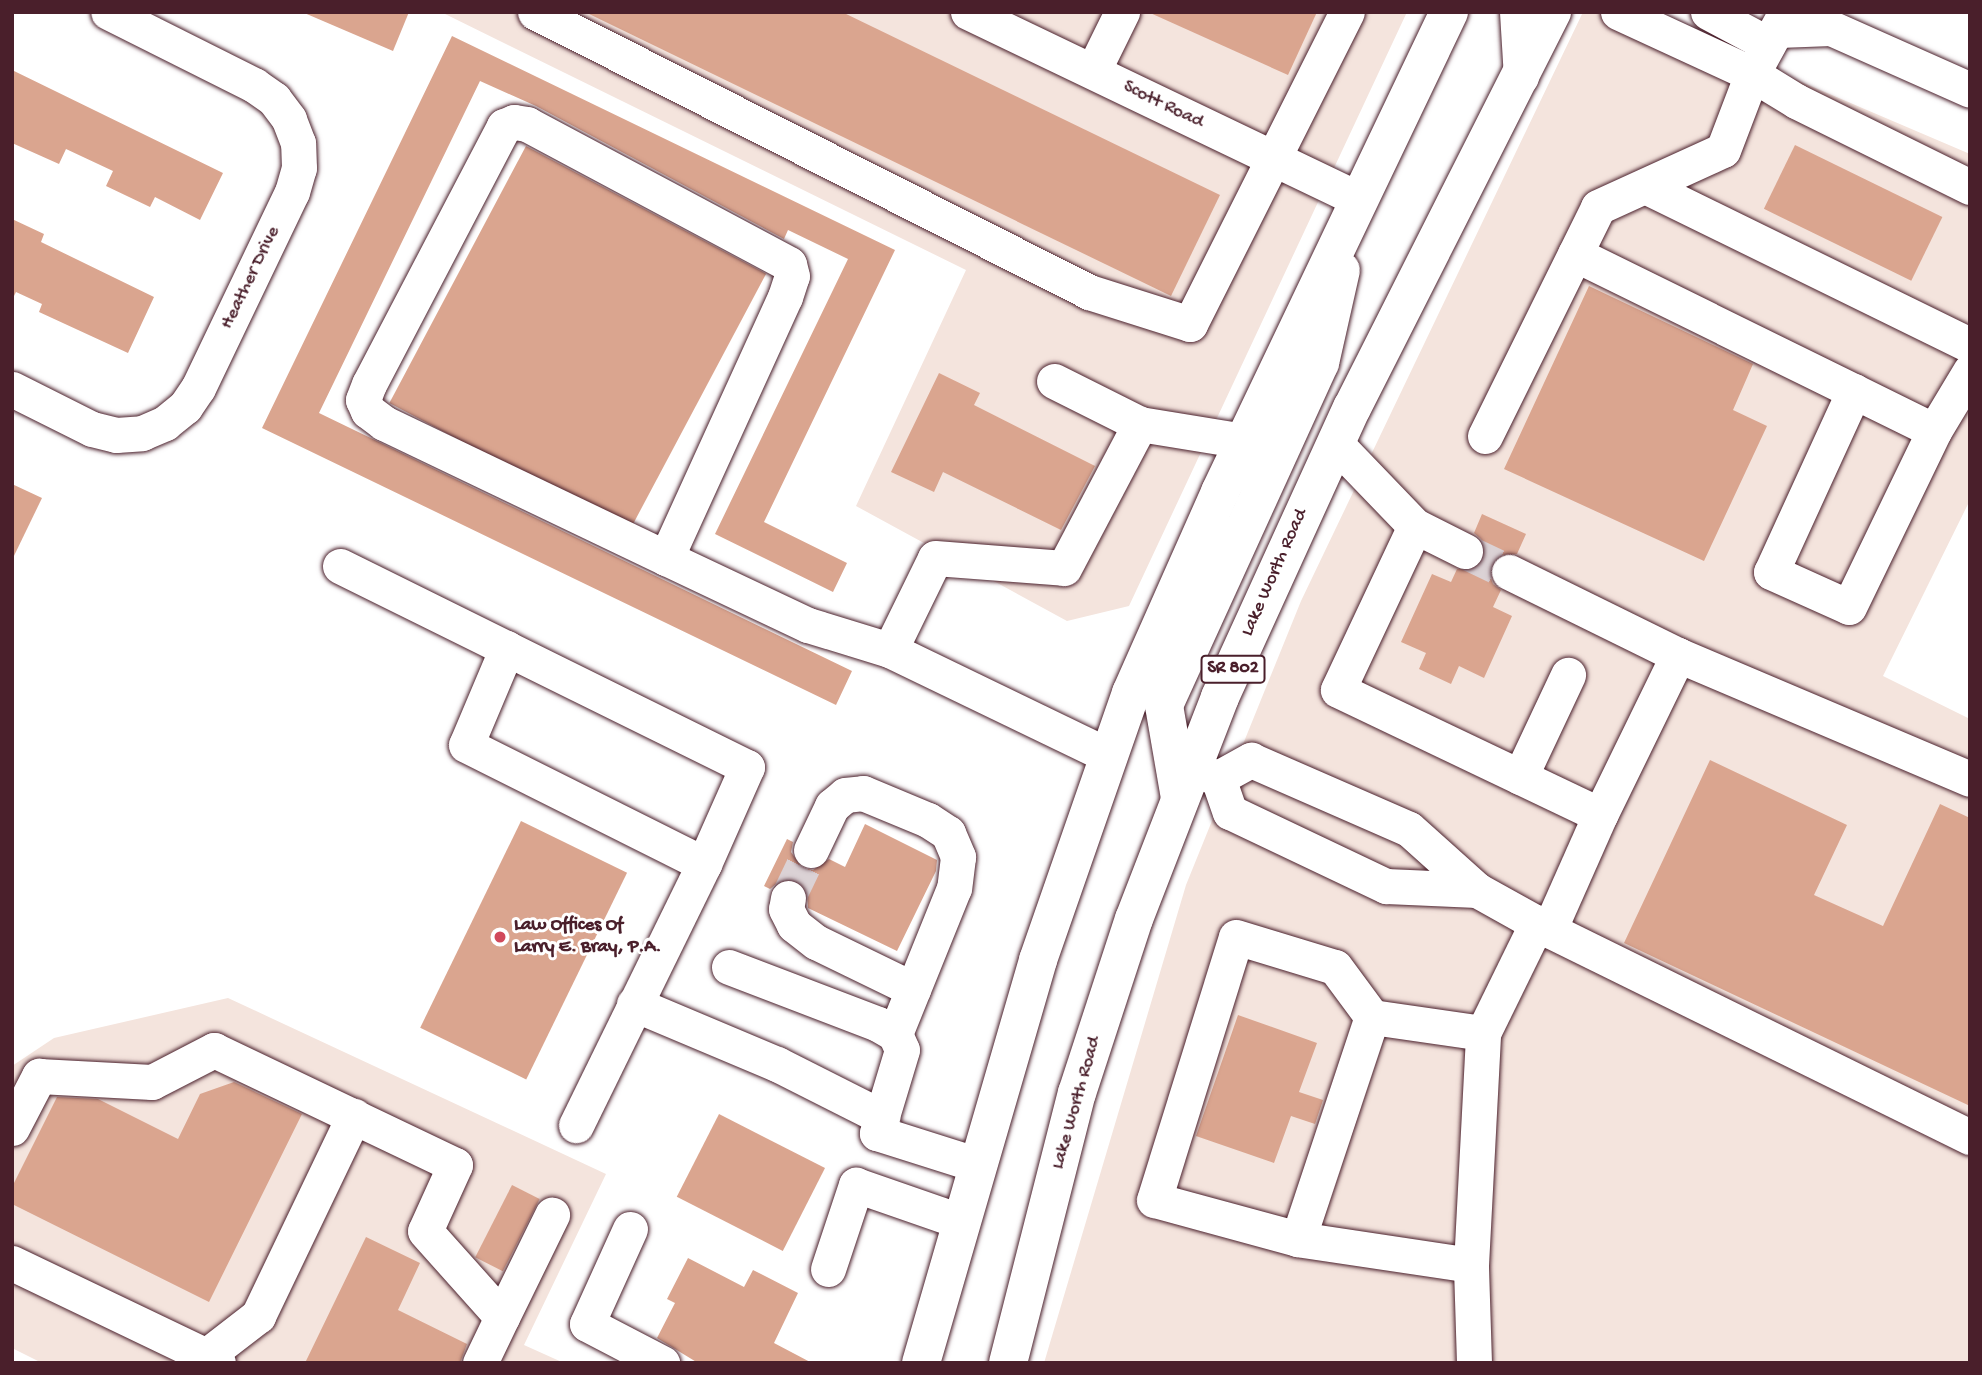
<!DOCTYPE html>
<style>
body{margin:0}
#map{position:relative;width:1982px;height:1375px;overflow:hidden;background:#fff;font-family:"Gochi Hand",sans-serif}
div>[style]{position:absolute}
.built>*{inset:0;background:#f4e4dd}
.building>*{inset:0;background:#daa58f;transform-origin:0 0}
.minor-tunnel>*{height:35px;margin-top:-17.5px;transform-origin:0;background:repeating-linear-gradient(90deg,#dbd2d5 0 35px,transparent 0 53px)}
.roads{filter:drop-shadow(0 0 2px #4a1f2b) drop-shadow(0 0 2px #4a1f2b)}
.minor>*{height:35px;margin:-17.5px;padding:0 17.5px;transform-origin:17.5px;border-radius:17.5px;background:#fff}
.major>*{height:38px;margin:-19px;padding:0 19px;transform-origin:19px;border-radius:19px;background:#fff}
.dots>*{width:19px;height:19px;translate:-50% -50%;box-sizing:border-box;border:4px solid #fff;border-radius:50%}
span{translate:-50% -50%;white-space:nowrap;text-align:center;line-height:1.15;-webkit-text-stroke:6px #fff;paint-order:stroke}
.shield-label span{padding:2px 5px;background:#fff;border:2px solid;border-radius:5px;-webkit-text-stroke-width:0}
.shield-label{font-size:18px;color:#4a1f2b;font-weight:700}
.street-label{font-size:19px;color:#4a1f2b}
.poi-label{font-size:19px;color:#4a1f2b;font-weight:700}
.left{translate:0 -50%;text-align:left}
.frame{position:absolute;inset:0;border:14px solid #4a1f2b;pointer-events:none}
</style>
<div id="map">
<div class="built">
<i style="clip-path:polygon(441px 12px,1407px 12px,1129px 606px,1067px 621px,856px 506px,966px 270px)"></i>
<i style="clip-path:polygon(1583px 12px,1638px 12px,1970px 154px,1970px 500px,1883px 676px,1970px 719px,1970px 1363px,1044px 1363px,1186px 885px,1301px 601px)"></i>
<i style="clip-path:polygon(228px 998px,606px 1174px,524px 1345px,564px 1363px,42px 1363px,12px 1348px,12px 1066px,54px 1038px)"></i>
</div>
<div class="building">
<i style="clip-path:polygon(302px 12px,409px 12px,393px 51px)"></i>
<i style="clip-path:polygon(585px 12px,842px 12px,1220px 195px,1171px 296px)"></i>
<i style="clip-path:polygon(1148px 12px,1317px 12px,1288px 75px)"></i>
<i style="clip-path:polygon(452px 36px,895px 250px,764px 522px,847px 563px,833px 592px,715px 534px,848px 259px,788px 230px,784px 239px,536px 106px,480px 81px,319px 413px,852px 671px,836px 705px,262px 428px)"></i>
<i style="clip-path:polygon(12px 70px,223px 173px,200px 220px,155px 197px,150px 207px,106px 186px,113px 171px,66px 149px,59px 164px,12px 143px)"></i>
<i style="left:1795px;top:145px;width:164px;height:71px;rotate:26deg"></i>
<i style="left:526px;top:146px;width:272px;height:291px;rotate:28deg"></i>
<i style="clip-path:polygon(12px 219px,44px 234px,41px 242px,154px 297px,128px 353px,39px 312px,42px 304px,16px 292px,12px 300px)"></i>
<i style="clip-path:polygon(1589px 286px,1753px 364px,1733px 410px,1767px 426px,1704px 561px,1504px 469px)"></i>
<i style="clip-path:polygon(939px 373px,980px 393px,974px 405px,1095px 466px,1061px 530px,943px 472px,934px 492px,891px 472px)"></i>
<i style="clip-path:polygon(12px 484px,42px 498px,12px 560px)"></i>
<i style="clip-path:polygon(1482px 514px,1526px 534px,1517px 554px,1498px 555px,1491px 563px,1489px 573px,1493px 584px,1501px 590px,1493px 607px,1512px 616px,1484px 678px,1459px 666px,1451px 684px,1419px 669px,1426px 653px,1401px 642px,1432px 574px,1451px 582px,1457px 569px,1475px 568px,1483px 561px,1485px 549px,1481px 539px,1474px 533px)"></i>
<i style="clip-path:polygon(1710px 760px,1847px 825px,1814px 895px,1883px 926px,1940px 804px,1970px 818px,1970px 1106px,1624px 943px)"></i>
<i style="left:521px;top:821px;width:118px;height:230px;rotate:26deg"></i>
<i style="clip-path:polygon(865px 824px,937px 860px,936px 871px,897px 951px,808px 908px,807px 892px,800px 882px,782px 879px,770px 889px,764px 886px,787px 839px,793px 842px,791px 852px,802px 868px,813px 870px,829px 859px,845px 867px)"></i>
<i style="clip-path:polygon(1238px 1015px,1317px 1043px,1299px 1092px,1323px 1100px,1315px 1124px,1291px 1116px,1274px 1163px,1196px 1136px)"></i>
<i style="clip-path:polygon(234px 1082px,302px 1114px,209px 1302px,12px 1204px,12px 1187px,57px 1097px,98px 1099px,178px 1139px,200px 1094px)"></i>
<i style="left:719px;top:1114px;width:119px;height:93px;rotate:27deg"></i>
<i style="left:512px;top:1185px;width:31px;height:81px;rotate:27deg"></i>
<i style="clip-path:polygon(366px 1237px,420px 1263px,398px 1310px,467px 1344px,460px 1363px,305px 1363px)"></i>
<i style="clip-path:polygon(688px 1258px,744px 1287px,753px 1270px,798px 1293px,774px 1343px,812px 1363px,698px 1363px,657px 1338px,675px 1303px,667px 1299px)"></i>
</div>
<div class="minor-tunnel">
<i style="left:1465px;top:551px;width:49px;rotate:25.5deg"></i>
<i style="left:788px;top:898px;width:53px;rotate:-64.4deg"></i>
</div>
<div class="roads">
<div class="minor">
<i style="left:535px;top:12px;width:621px;rotate:26.81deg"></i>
<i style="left:1089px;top:292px;width:106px;rotate:17.6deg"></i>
<i style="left:1190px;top:324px;width:349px;rotate:-63.3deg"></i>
<i style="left:968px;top:12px;width:433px;rotate:25.6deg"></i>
<i style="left:1517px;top:12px;width:65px;rotate:86.5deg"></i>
<i style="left:1618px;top:12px;width:148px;rotate:24.8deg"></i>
<i style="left:1752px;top:74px;width:52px;rotate:31.5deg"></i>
<i style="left:1796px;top:101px;width:194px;rotate:26.3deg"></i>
<i style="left:1708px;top:12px;width:68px;rotate:28.1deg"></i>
<i style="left:1778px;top:30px;width:53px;rotate:-2.2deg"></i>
<i style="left:1831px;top:28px;width:152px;rotate:24deg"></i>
<i style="left:1093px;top:71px;width:66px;rotate:-63.8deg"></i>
<i style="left:1645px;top:186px;width:362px;rotate:26.1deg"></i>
<i style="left:1575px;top:254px;width:400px;rotate:26.2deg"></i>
<i style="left:1934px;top:431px;width:70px;rotate:-59deg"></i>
<i style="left:1054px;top:381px;width:96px;rotate:26.6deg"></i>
<i style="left:12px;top:389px;width:89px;rotate:26.6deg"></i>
<i style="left:92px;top:429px;width:25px;rotate:14deg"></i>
<i style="left:116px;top:435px;width:26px;rotate:-4deg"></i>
<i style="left:142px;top:433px;width:25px;rotate:-23deg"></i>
<i style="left:165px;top:423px;width:26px;rotate:-39deg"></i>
<i style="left:185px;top:407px;width:23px;rotate:-56deg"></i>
<i style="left:198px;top:388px;width:217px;rotate:-64.4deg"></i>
<i style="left:292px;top:192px;width:25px;rotate:-74deg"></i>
<i style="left:299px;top:168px;width:25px;rotate:-92deg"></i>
<i style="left:298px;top:143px;width:26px;rotate:-111deg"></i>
<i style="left:289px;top:119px;width:25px;rotate:-127deg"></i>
<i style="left:274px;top:99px;width:24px;rotate:-145deg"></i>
<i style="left:254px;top:85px;width:163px;rotate:-153.4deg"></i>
<i style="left:1854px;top:391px;width:199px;rotate:114.6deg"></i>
<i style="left:1771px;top:572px;width:85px;rotate:24.2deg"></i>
<i style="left:1849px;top:607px;width:195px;rotate:-64.2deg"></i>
<i style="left:1485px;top:436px;width:255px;rotate:-63.7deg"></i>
<i style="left:1598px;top:207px;width:137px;rotate:-24.5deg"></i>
<i style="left:1723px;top:150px;width:81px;rotate:-69.1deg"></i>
<i style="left:1752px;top:74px;width:71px;rotate:-61.3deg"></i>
<i style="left:1335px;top:443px;width:115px;rotate:46.1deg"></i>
<i style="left:1415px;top:526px;width:56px;rotate:26.6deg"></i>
<i style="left:1415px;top:526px;width:181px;rotate:115.2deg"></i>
<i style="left:1338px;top:690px;width:290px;rotate:25.5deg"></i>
<i style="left:1600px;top:815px;width:126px;rotate:113.9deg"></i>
<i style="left:666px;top:558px;width:287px;rotate:-65.5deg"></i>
<i style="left:785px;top:297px;width:22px;rotate:-72deg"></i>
<i style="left:792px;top:276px;width:12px;rotate:-104deg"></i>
<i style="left:789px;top:264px;width:297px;rotate:-151.9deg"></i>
<i style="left:527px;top:124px;width:13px;rotate:-171deg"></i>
<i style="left:514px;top:122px;width:11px;rotate:158deg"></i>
<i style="left:504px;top:126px;width:291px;rotate:117.6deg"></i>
<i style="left:369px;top:384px;width:17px;rotate:111deg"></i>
<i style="left:363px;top:400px;width:12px;rotate:66deg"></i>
<i style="left:368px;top:411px;width:20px;rotate:37deg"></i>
<i style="left:384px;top:423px;width:313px;rotate:25.6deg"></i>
<i style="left:666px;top:558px;width:157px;rotate:25.3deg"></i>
<i style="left:808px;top:625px;width:86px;rotate:17deg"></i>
<i style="left:340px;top:566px;width:454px;rotate:26.3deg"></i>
<i style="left:747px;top:767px;width:106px;rotate:113.9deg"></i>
<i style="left:704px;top:864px;width:291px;rotate:116.1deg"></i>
<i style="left:1509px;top:572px;width:188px;rotate:26.2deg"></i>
<i style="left:507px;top:648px;width:105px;rotate:112.9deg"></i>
<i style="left:466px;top:745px;width:266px;rotate:26.6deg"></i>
<i style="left:1109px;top:756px;width:243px;rotate:-154.2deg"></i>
<i style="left:890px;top:650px;width:102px;rotate:-63.9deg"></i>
<i style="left:935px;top:558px;width:129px;rotate:4.4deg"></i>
<i style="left:1064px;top:568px;width:163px;rotate:-62.2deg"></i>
<i style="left:1140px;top:424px;width:105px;rotate:9.3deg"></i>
<i style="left:1193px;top:769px;width:27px;rotate:20deg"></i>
<i style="left:1218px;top:778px;width:38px;rotate:-29deg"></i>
<i style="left:1251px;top:760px;width:172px;rotate:23.6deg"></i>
<i style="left:1409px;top:829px;width:91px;rotate:41.9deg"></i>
<i style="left:1477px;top:890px;width:82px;rotate:29.1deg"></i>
<i style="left:1549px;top:930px;width:469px;rotate:26.2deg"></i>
<i style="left:1520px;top:777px;width:113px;rotate:-64.8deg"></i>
<i style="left:1218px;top:778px;width:36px;rotate:71deg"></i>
<i style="left:1230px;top:812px;width:173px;rotate:25.4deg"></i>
<i style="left:1386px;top:886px;width:91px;rotate:2.5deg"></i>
<i style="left:1600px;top:815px;width:178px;rotate:-64deg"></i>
<i style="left:1678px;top:655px;width:317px;rotate:23deg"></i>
<i style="left:811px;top:850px;width:49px;rotate:-64.5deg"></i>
<i style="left:832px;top:806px;width:17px;rotate:-40deg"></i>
<i style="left:845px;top:795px;width:18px;rotate:-6deg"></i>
<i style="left:863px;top:793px;width:70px;rotate:22.6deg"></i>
<i style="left:928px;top:820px;width:24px;rotate:33deg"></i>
<i style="left:948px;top:833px;width:26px;rotate:67deg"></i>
<i style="left:958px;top:857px;width:31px;rotate:97deg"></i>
<i style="left:954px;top:888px;width:157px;rotate:112deg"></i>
<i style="left:788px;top:898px;width:11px;rotate:100deg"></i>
<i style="left:786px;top:909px;width:18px;rotate:63deg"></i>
<i style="left:794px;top:925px;width:28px;rotate:38deg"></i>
<i style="left:816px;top:942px;width:108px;rotate:25.9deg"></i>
<i style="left:729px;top:967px;width:160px;rotate:20.9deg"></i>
<i style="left:878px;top:1024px;width:20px;rotate:30deg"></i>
<i style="left:895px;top:1034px;width:17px;rotate:66deg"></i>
<i style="left:902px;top:1050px;width:87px;rotate:106.8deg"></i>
<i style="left:877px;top:1133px;width:106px;rotate:17.6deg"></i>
<i style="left:634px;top:1004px;width:155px;rotate:22.8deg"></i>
<i style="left:777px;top:1064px;width:118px;rotate:26.8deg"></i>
<i style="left:12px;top:1128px;width:59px;rotate:-62.6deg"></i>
<i style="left:39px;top:1076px;width:113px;rotate:3deg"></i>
<i style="left:152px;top:1082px;width:70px;rotate:-27.3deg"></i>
<i style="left:214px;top:1050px;width:267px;rotate:25.5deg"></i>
<i style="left:455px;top:1165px;width:72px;rotate:114.4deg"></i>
<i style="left:425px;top:1231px;width:115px;rotate:48.2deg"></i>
<i style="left:502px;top:1317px;width:51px;rotate:115.6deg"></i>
<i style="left:630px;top:1229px;width:104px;rotate:114.4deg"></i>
<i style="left:587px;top:1324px;width:85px;rotate:27.5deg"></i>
<i style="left:1298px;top:1239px;width:234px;rotate:-71.6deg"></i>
<i style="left:12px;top:1263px;width:215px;rotate:25.6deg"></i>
<i style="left:206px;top:1356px;width:8px;rotate:113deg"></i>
<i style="left:1471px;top:1265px;width:175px;rotate:-171.5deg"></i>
<i style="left:1298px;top:1239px;width:149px;rotate:-164.8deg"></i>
<i style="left:1154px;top:1200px;width:275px;rotate:-72.7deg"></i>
<i style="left:1236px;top:937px;width:103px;rotate:16.9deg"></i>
<i style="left:1335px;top:967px;width:62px;rotate:53.5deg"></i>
<i style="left:1372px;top:1017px;width:112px;rotate:8.2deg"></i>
<i style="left:828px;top:1269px;width:89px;rotate:-71.6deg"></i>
<i style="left:856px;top:1185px;width:112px;rotate:19.2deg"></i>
<i style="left:502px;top:1317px;width:114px;rotate:-63.9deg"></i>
<i style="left:218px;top:1363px;width:14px;rotate:-150deg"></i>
<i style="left:206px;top:1356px;width:66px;rotate:-37.6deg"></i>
<i style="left:258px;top:1316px;width:222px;rotate:-64.4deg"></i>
<i style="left:1474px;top:1363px;width:98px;rotate:-91.8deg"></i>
<i style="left:1471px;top:1265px;width:232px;rotate:-87deg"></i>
<i style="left:1483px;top:1033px;width:123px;rotate:-63.9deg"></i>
</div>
<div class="major">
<i style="left:1180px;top:798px;width:94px;rotate:-99.8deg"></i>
<i style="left:1164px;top:705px;width:376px;rotate:-65.5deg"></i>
<i style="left:1320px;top:363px;width:95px;rotate:-77.3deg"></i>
<i style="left:921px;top:1363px;width:420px;rotate:-73.8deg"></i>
<i style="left:1038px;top:960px;width:283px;rotate:-70.8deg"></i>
<i style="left:1131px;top:693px;width:220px;rotate:-66.1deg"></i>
<i style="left:1220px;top:492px;width:532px;rotate:-64.49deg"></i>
<i style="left:1008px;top:1363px;width:279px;rotate:-75.7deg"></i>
<i style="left:1077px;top:1093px;width:183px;rotate:-71.9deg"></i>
<i style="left:1134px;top:919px;width:238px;rotate:-68.8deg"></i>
<i style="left:1220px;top:697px;width:318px;rotate:-65.5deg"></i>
<i style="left:1352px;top:408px;width:444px;rotate:-63.2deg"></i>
</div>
</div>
<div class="dots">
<i style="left:500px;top:937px;background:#d1495b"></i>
</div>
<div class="shield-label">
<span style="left:1233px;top:669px">SR 802</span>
</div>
<div class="street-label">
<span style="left:1163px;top:105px;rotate:26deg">Scott Road</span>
<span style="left:251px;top:278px;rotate:-64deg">Heather Drive</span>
<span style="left:1275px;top:573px;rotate:-66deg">Lake Worth Road</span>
<span style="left:1077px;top:1103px;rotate:-74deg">Lake Worth Road</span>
</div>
<div class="poi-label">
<span class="left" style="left:514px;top:937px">Law Offices Of<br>Larry E. Bray, P.A.</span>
</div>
<div class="frame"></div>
</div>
